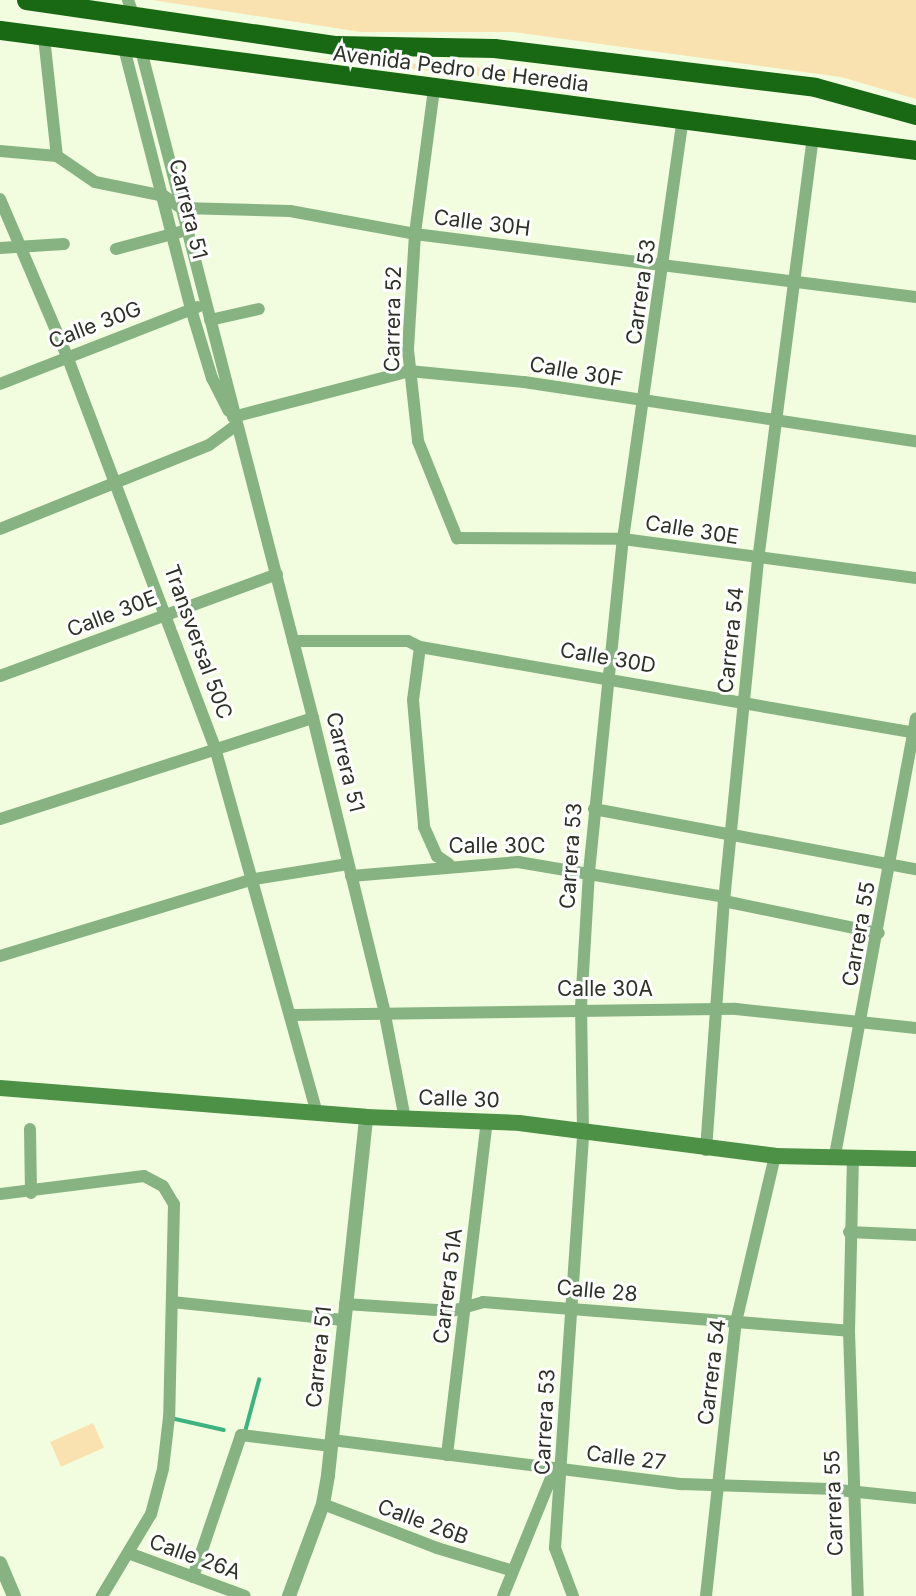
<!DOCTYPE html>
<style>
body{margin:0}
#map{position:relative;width:916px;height:1596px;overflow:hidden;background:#f2fddf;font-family:Inter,sans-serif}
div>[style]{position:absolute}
.green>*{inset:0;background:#fae2b0;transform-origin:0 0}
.stream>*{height:3.5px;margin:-1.75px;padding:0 1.75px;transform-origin:1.75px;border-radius:1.75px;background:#3eb381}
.minor>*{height:12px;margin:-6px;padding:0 6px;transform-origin:6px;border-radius:6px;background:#87b382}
.tertiary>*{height:14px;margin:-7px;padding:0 7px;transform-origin:7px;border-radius:7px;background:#87b382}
.secondary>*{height:16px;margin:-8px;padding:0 8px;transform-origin:8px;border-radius:8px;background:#4c9146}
.trunk>*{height:19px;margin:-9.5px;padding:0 9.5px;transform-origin:9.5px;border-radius:9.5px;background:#186814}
span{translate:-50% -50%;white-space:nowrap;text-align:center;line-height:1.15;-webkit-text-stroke:6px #fff;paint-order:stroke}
.street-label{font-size:21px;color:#2d3126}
</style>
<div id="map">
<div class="green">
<i style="clip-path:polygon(152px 0,916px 0,916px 99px,841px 77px,513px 32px,361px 32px)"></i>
<i style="clip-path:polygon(311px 58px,510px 69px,509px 79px)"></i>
<i style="left:93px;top:1423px;width:27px;height:47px;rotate:66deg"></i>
</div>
<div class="stream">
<i style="left:171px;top:1418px;width:54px;rotate:12.8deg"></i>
<i style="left:245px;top:1432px;width:54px;rotate:-74.9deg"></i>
</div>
<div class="minor">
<i style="left:128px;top:0;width:15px;rotate:70deg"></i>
<i style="left:44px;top:37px;width:120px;rotate:83.8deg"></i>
<i style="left:124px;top:48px;width:269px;rotate:75.6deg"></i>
<i style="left:191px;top:309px;width:72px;rotate:73.1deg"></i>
<i style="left:212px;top:378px;width:37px;rotate:63deg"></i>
<i style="left:141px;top:50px;width:690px;rotate:75.56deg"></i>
<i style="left:313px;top:718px;width:301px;rotate:76.3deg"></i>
<i style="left:384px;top:1010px;width:111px;rotate:79.1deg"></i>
<i style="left:434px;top:89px;width:146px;rotate:97.5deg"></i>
<i style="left:415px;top:234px;width:116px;rotate:93.5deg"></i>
<i style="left:408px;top:350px;width:92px;rotate:83.7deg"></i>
<i style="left:418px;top:441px;width:105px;rotate:68.1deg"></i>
<i style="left:457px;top:538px;width:166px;rotate:0.3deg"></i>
<i style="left:623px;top:539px;width:296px;rotate:7.6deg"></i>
<i style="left:0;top:151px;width:57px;rotate:5deg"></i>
<i style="left:57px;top:156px;width:46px;rotate:34.4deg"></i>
<i style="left:95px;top:182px;width:70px;rotate:11.5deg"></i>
<i style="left:164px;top:196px;width:21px;rotate:35deg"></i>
<i style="left:181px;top:208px;width:109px;rotate:1.6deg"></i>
<i style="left:290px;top:211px;width:127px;rotate:10.4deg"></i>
<i style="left:415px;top:234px;width:505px;rotate:7.17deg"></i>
<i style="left:0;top:199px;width:171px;rotate:66.9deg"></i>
<i style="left:67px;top:356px;width:419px;rotate:69.3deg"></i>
<i style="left:215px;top:748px;width:379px;rotate:74.4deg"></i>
<i style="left:0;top:248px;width:64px;rotate:-3.6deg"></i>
<i style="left:116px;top:249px;width:66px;rotate:-14.9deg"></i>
<i style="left:210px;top:320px;width:50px;rotate:-12.7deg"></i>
<i style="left:0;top:384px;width:212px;rotate:-21.3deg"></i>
<i style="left:233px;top:417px;width:182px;rotate:-14.6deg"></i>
<i style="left:409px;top:371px;width:116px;rotate:5.5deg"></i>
<i style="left:524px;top:382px;width:396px;rotate:8.6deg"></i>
<i style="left:0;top:529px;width:225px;rotate:-21.9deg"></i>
<i style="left:209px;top:445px;width:32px;rotate:-36deg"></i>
<i style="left:293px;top:641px;width:115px"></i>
<i style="left:408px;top:641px;width:13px;rotate:27deg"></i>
<i style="left:420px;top:647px;width:503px;rotate:9.84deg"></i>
<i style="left:420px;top:647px;width:53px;rotate:97.5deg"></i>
<i style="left:413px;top:700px;width:127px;rotate:85deg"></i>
<i style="left:424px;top:827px;width:32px;rotate:66deg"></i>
<i style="left:437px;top:856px;width:14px;rotate:34deg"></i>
<i style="left:0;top:676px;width:295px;rotate:-20.2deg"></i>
<i style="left:594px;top:809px;width:328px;rotate:10.6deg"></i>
<i style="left:0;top:819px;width:329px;rotate:-17.9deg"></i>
<i style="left:351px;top:876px;width:168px;rotate:-4.8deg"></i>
<i style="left:518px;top:862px;width:209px;rotate:9.6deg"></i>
<i style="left:724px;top:901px;width:158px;rotate:11.7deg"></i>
<i style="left:0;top:956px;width:265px;rotate:-16.9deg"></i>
<i style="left:254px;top:879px;width:95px;rotate:-9.1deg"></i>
<i style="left:292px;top:1015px;width:444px;rotate:-0.8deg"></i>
<i style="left:736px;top:1009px;width:181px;rotate:6deg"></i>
<i style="left:30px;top:1129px;width:64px;rotate:89.1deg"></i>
<i style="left:706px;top:1150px;width:250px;rotate:-85.9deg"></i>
<i style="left:724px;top:901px;width:343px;rotate:-84.3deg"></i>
<i style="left:758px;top:560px;width:428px;rotate:-82.6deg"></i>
<i style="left:835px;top:1155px;width:444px;rotate:-79.5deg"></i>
<i style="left:853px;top:1156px;width:175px;rotate:91.3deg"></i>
<i style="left:849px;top:1331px;width:265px;rotate:88.1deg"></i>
<i style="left:0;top:1194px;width:145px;rotate:-7.1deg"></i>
<i style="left:144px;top:1176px;width:21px;rotate:28deg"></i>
<i style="left:163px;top:1186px;width:21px;rotate:59deg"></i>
<i style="left:174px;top:1204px;width:213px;rotate:91.3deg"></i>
<i style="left:169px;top:1417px;width:52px;rotate:96.6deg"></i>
<i style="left:163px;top:1469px;width:47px;rotate:104.9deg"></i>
<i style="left:151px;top:1514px;width:96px;rotate:120.9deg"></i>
<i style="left:849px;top:1232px;width:67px;rotate:2.6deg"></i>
<i style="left:172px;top:1302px;width:172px;rotate:6deg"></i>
<i style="left:345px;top:1304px;width:107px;rotate:3.7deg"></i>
<i style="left:452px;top:1311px;width:32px;rotate:-16deg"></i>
<i style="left:483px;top:1302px;width:367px;rotate:4.5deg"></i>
<i style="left:332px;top:1440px;width:353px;rotate:7.2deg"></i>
<i style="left:682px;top:1484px;width:147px;rotate:1.9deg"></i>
<i style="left:829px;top:1489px;width:87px;rotate:5.9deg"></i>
<i style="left:447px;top:1455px;width:335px;rotate:-83.2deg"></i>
<i style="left:323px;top:1504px;width:122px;rotate:21.1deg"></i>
<i style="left:437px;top:1548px;width:79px;rotate:16.8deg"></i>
<i style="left:131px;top:1554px;width:121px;rotate:20.2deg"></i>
<i style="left:193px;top:1577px;width:150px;rotate:-71.3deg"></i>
<i style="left:241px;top:1435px;width:91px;rotate:7deg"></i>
<i style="left:503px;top:1596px;width:138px;rotate:-67.9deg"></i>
<i style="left:573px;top:1596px;width:51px;rotate:-110.6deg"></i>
<i style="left:555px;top:1548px;width:417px;rotate:-86.1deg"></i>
<i style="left:583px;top:1132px;width:125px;rotate:-90.9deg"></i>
<i style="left:581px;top:1007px;width:135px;rotate:-86.6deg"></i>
<i style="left:589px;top:872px;width:335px;rotate:-84.2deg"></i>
<i style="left:623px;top:539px;width:423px;rotate:-81.9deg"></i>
<i style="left:706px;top:1596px;width:276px;rotate:-83.8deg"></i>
<i style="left:736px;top:1322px;width:171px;rotate:-76.8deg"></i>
</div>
<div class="tertiary">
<i style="left:0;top:1563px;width:36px;rotate:67deg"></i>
<i style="left:289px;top:1596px;width:98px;rotate:-69.7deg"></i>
<i style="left:323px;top:1504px;width:29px;rotate:-80deg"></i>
<i style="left:328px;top:1475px;width:360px;rotate:-83.9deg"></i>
</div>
<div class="secondary">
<i style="left:0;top:1088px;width:367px;rotate:4.5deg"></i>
<i style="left:366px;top:1117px;width:153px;rotate:2.2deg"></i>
<i style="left:519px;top:1123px;width:258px;rotate:7.3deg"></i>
<i style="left:775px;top:1156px;width:141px;rotate:1.2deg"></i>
</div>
<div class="trunk">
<i style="left:26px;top:0;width:313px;rotate:8.3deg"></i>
<i style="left:336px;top:45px;width:158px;rotate:1.1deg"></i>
<i style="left:494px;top:48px;width:323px;rotate:6.9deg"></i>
<i style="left:815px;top:87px;width:105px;rotate:15.5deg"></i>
<i style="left:0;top:30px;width:924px;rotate:7.46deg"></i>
</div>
<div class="street-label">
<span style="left:461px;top:69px;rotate:7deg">Avenida Pedro de Heredia</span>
<span style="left:188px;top:209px;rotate:76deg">Carrera 51</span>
<span style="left:482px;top:223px;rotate:7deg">Calle 30H</span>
<span style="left:641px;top:292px;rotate:-82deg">Carrera 53</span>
<span style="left:393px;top:319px;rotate:-89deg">Carrera 52</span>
<span style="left:95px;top:325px;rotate:-21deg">Calle 30G</span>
<span style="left:576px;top:372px;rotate:10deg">Calle 30F</span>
<span style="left:692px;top:530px;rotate:9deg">Calle 30E</span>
<span style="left:112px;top:614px;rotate:-21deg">Calle 30E</span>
<span style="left:731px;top:640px;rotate:-84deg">Carrera 54</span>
<span style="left:198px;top:642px;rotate:70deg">Transversal 50C</span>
<span style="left:608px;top:658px;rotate:10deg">Calle 30D</span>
<span style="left:345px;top:762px;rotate:76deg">Carrera 51</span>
<span style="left:497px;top:846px">Calle 30C</span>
<span style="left:571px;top:856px;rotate:-86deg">Carrera 53</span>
<span style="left:859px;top:934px;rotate:-80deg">Carrera 55</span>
<span style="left:605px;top:989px">Calle 30A</span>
<span style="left:459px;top:1099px;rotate:2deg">Calle 30</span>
<span style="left:448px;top:1286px;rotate:-83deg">Carrera 51A</span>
<span style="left:597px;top:1291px;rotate:5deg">Calle 28</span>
<span style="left:319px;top:1357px;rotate:-84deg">Carrera 51</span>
<span style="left:712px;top:1372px;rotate:-83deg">Carrera 54</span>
<span style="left:545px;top:1422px;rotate:-87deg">Carrera 53</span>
<span style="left:626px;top:1458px;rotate:7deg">Calle 27</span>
<span style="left:834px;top:1503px;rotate:-92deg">Carrera 55</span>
<span style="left:423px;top:1522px;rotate:20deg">Calle 26B</span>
<span style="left:195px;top:1557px;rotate:20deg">Calle 26A</span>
</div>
</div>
